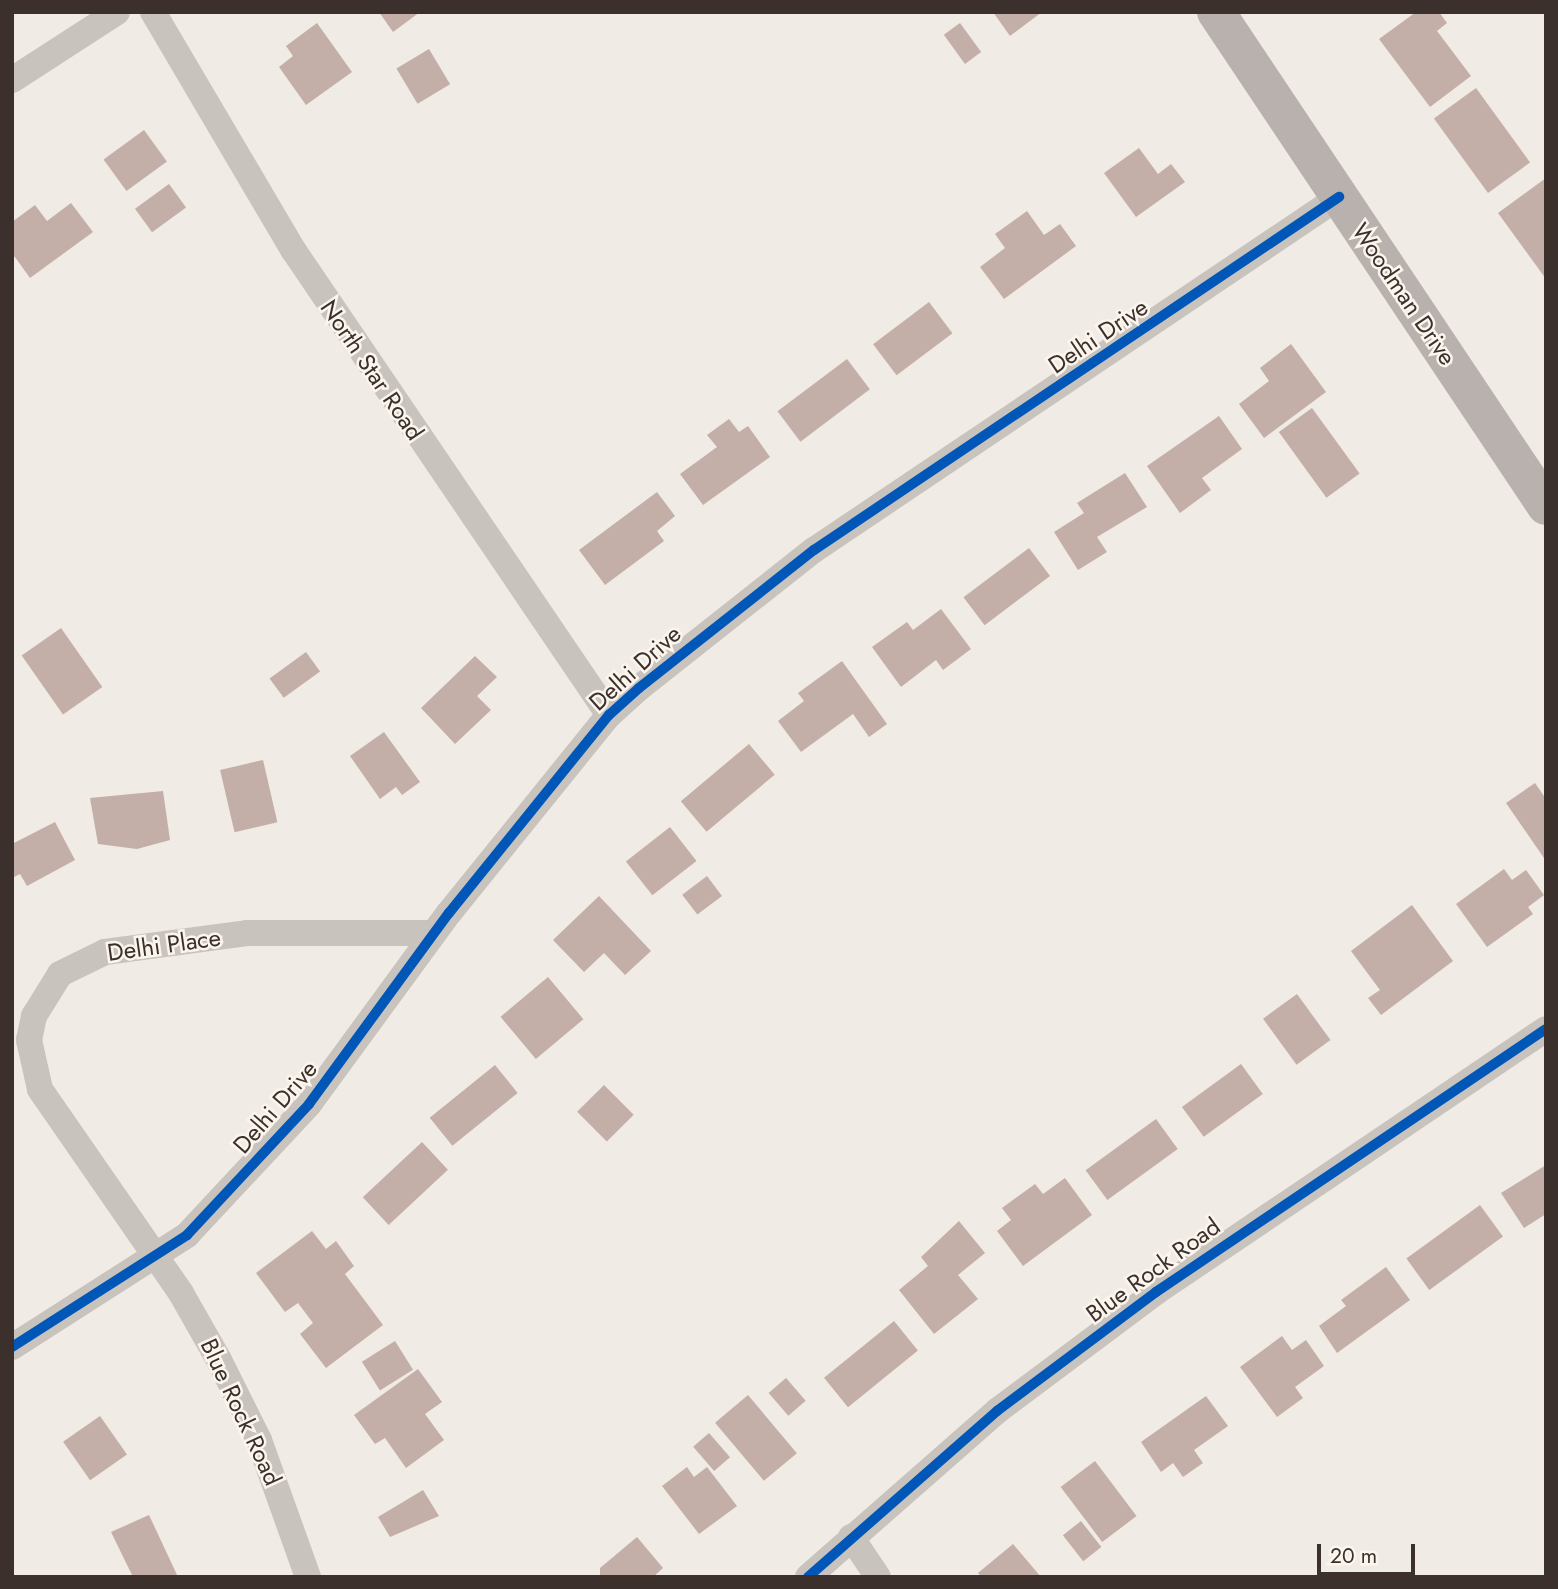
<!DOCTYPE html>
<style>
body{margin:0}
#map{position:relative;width:1558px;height:1589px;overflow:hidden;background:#f0ebe5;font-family:Jost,sans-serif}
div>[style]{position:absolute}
.building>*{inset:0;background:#c3afa7;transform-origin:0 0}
.street>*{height:26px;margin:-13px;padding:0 13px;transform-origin:13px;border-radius:13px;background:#c9c3be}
.primary>*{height:38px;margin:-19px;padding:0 19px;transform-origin:19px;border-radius:19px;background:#b8b1ad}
.cycleway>*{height:10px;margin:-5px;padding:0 5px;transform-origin:5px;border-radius:5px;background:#0057b8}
span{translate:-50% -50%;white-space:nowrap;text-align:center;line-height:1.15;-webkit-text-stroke:5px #fbf5ee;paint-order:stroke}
.street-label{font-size:24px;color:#3b302b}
.frame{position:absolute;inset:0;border:14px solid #3b302b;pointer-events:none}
.scale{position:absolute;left:1317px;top:1544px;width:98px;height:32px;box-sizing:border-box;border:4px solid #3b302b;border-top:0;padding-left:9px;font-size:21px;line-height:24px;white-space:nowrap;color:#3b302b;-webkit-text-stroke:5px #fbf5ee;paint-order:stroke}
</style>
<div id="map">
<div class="building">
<i style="clip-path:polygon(379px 12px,420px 12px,393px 32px)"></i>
<i style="clip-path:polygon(993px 12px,1042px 12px,1010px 36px)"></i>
<i style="clip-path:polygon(1416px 12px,1439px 12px,1447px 23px,1437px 31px,1471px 76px,1430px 107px,1379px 39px)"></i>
<i style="clip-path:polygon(317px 23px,352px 72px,306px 105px,279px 67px,293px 56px,286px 46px)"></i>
<i style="left:960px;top:23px;width:36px;height:20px;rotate:54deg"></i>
<i style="left:429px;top:49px;width:41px;height:38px;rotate:59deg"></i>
<i style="left:1476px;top:88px;width:92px;height:52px;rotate:54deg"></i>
<i style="left:144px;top:130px;width:39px;height:50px;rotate:54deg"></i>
<i style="clip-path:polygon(1139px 148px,1158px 174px,1171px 164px,1185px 182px,1136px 217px,1104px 173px)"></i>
<i style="clip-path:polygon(1546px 178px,1546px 279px,1498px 213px)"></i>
<i style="left:169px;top:184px;width:29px;height:42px;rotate:54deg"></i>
<i style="clip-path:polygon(71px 203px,93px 232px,30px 278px,12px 253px,12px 222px,35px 205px,47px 221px)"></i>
<i style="clip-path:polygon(1027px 211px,1044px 235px,1060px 224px,1076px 246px,1004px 299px,980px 267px,1005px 248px,995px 234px)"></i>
<i style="left:929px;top:302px;width:39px;height:70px;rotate:53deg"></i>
<i style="clip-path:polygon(1291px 344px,1326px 392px,1264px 438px,1239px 404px,1269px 381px,1260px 368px)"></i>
<i style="left:847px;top:359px;width:38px;height:87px;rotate:53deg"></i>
<i style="left:1312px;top:408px;width:81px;height:41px;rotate:54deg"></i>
<i style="clip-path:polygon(1219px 416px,1242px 449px,1202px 478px,1211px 490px,1180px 513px,1147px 466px)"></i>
<i style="clip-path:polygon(729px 419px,739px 432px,748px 426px,770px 457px,703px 505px,680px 474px,717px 447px,707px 435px)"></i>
<i style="clip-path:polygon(1125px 473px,1147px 507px,1097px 537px,1107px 552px,1078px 570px,1054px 532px,1084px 513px,1077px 503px)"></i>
<i style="clip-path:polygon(657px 492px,675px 516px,657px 531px,664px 541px,605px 585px,579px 550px)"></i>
<i style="left:1029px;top:548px;width:35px;height:82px;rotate:53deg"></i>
<i style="clip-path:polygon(941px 609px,971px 649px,943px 670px,936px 660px,901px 687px,872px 647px,907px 622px,913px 630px)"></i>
<i style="left:61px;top:628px;width:72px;height:48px;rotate:55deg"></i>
<i style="left:306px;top:652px;width:24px;height:45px;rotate:54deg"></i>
<i style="clip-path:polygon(475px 656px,497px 677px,477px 696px,491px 710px,455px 744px,421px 708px)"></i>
<i style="clip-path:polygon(842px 661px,887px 724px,869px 737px,853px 714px,801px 752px,778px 721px,804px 701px,798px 693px)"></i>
<i style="clip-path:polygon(384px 732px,420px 782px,402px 795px,396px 787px,380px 799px,350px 756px)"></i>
<i style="left:749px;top:744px;width:40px;height:89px;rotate:50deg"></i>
<i style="left:263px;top:760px;width:64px;height:44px;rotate:77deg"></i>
<i style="clip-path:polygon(1535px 783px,1546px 799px,1546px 861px,1506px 803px)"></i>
<i style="clip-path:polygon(163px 791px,170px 840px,137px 849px,98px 844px,90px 798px)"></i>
<i style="clip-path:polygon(55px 822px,75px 860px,27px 886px,20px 874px,12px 878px,12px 844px)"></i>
<i style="left:670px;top:827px;width:43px;height:56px;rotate:52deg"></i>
<i style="clip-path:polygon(1504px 869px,1512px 880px,1526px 870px,1544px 895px,1528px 907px,1533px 914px,1487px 947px,1456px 904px)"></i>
<i style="left:707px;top:876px;width:25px;height:31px;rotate:53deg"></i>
<i style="clip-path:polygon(599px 896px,651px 951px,625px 975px,604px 953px,584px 972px,553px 940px)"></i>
<i style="clip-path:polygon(1412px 905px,1453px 961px,1381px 1015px,1368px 998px,1380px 990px,1351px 951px)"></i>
<i style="left:548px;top:977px;width:55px;height:62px;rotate:50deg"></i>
<i style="left:1297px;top:994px;width:57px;height:42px;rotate:54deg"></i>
<i style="left:1241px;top:1064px;width:37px;height:73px;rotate:54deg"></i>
<i style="left:495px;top:1065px;width:36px;height:84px;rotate:51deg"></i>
<i style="left:604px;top:1085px;width:42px;height:38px;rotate:45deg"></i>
<i style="left:1156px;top:1119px;width:37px;height:87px;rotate:54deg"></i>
<i style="left:422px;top:1142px;width:38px;height:81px;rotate:47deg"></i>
<i style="clip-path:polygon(1546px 1165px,1546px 1214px,1524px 1228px,1501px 1193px)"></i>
<i style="clip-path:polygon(1065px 1178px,1092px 1215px,1023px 1266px,997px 1231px,1011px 1220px,1002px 1208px,1035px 1184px,1043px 1194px)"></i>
<i style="left:1480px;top:1205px;width:39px;height:91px;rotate:54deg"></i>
<i style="clip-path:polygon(959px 1221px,985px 1253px,958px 1275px,978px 1299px,934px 1334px,899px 1290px,928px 1266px,921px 1257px)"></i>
<i style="clip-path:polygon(312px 1231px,326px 1249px,336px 1241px,354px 1266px,345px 1274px,383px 1325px,326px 1368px,300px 1334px,313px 1323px,298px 1303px,285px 1312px,256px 1273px)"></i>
<i style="clip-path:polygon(1386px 1267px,1410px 1300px,1337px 1353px,1319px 1326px,1346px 1306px,1341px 1300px)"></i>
<i style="left:894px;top:1321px;width:38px;height:90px;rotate:51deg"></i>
<i style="clip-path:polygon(1282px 1336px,1292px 1350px,1306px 1340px,1324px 1366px,1295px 1387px,1303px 1398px,1277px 1417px,1240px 1367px)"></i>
<i style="left:395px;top:1341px;width:34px;height:39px;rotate:58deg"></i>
<i style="clip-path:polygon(418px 1369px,442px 1402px,425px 1414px,444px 1440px,406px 1468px,385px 1438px,375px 1444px,354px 1415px)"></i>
<i style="left:786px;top:1378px;width:30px;height:23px;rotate:49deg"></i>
<i style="left:748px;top:1395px;width:76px;height:43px;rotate:50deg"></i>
<i style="clip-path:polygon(1206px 1396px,1228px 1426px,1194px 1450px,1203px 1463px,1183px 1477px,1173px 1463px,1161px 1472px,1141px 1442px)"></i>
<i style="left:100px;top:1416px;width:47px;height:45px;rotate:55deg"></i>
<i style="left:709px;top:1433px;width:32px;height:21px;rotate:49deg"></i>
<i style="left:1095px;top:1461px;width:69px;height:43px;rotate:53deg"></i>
<i style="clip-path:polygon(687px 1467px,694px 1477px,707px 1467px,737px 1506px,699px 1534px,662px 1486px)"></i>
<i style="clip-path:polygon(423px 1490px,439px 1516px,390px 1537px,378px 1517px)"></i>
<i style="clip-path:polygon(149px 1515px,178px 1577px,133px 1577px,111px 1532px)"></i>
<i style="left:1081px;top:1521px;width:33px;height:23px;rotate:52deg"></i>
<i style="clip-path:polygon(637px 1537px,663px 1568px,653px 1577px,600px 1577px,600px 1568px)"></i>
<i style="clip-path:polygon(1013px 1544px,1041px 1577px,981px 1577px,978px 1573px)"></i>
</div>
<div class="street">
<i style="left:153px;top:12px;width:277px;rotate:59.5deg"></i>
<i style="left:294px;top:251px;width:561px;rotate:55.83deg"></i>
<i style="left:12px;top:80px;width:125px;rotate:-32.9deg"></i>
<i style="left:12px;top:1347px;width:208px;rotate:-32.6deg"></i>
<i style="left:187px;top:1235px;width:179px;rotate:-47deg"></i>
<i style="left:309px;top:1104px;width:237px;rotate:-53.8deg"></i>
<i style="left:449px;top:913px;width:255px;rotate:-51.1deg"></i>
<i style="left:609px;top:715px;width:40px;rotate:-42deg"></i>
<i style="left:639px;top:688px;width:223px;rotate:-38.3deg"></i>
<i style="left:814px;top:550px;width:633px;rotate:-33.92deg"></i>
<i style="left:851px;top:1537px;width:48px;rotate:56deg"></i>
<i style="left:308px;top:1577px;width:145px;rotate:-109.7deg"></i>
<i style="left:259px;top:1440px;width:89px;rotate:-116.6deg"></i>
<i style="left:219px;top:1360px;width:77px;rotate:-119.6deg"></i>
<i style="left:181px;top:1293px;width:248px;rotate:-124.7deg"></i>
<i style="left:40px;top:1089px;width:50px;rotate:-102.7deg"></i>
<i style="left:29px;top:1040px;width:25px;rotate:-78deg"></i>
<i style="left:34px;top:1016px;width:49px;rotate:-58.2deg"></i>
<i style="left:60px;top:974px;width:50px;rotate:-26.1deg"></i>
<i style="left:105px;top:952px;width:143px;rotate:-7.6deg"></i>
<i style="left:247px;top:933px;width:187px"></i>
<i style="left:808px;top:1577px;width:252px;rotate:-41.3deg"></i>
<i style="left:997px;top:1411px;width:199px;rotate:-36.8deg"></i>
<i style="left:1156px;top:1292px;width:470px;rotate:-34deg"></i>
</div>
<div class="primary">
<i style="left:1216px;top:12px;width:594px;rotate:56.26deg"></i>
</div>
<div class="cycleway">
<i style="left:12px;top:1347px;width:208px;rotate:-32.6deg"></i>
<i style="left:187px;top:1235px;width:179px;rotate:-47deg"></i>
<i style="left:309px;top:1104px;width:237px;rotate:-53.8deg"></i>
<i style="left:449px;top:913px;width:255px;rotate:-51.1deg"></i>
<i style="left:609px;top:715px;width:40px;rotate:-42deg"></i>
<i style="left:639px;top:688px;width:223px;rotate:-38.3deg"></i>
<i style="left:814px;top:550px;width:633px;rotate:-33.92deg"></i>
<i style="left:808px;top:1577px;width:252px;rotate:-41.3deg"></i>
<i style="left:997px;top:1411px;width:199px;rotate:-36.8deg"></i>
<i style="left:1156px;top:1292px;width:470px;rotate:-34deg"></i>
</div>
<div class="street-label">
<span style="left:1404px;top:294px;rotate:56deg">Woodman Drive</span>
<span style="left:1098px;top:336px;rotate:-34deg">Delhi Drive</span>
<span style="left:372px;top:370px;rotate:56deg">North Star Road</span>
<span style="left:635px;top:668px;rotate:-42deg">Delhi Drive</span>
<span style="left:164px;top:945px;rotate:-8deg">Delhi Place</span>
<span style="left:275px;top:1107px;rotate:-49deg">Delhi Drive</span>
<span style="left:1153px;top:1270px;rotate:-36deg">Blue Rock Road</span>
<span style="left:241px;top:1412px;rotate:65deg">Blue Rock Road</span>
</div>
<div class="frame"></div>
<div class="scale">20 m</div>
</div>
